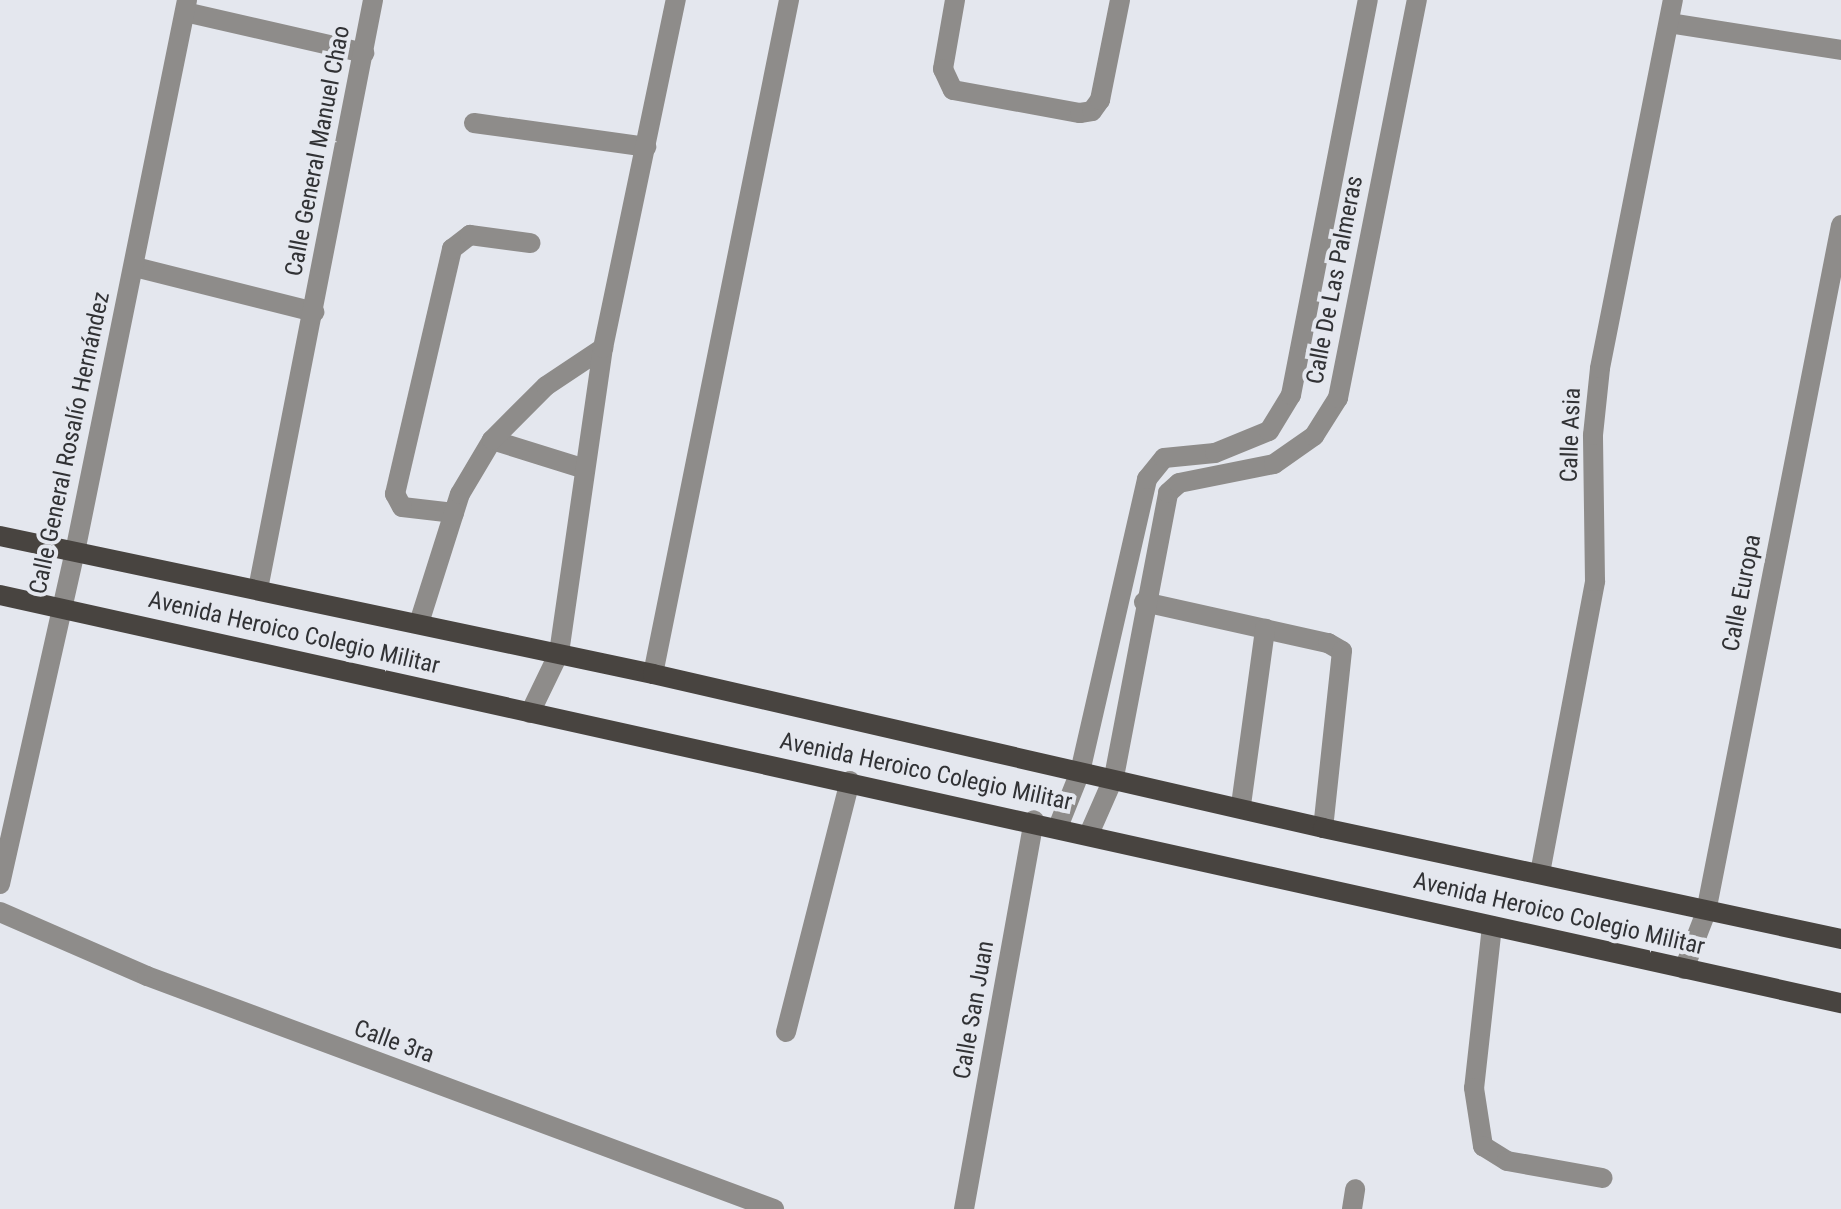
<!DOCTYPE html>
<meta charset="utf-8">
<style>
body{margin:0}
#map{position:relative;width:1841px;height:1209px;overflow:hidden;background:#e4e7ee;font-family:"Roboto Condensed",sans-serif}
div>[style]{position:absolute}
.minor>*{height:20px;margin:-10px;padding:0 10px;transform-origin:10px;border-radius:10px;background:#8e8c8a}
.major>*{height:20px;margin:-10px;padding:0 10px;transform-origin:10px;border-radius:10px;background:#484440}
span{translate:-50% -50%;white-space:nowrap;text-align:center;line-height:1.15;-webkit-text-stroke:8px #e4e7ee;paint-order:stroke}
.street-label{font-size:24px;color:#313235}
</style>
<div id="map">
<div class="minor">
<i style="left:955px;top:0;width:70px;rotate:99.9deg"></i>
<i style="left:943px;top:69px;width:23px;rotate:65deg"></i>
<i style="left:953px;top:90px;width:129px;rotate:10.3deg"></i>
<i style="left:1080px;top:113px;width:12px;rotate:-9deg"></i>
<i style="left:1092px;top:111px;width:14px;rotate:-54deg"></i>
<i style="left:1100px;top:100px;width:102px;rotate:-78.7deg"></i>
<i style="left:185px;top:12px;width:184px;rotate:12.9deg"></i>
<i style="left:1669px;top:23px;width:174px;rotate:8.9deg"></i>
<i style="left:474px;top:123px;width:174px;rotate:7.9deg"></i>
<i style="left:135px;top:267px;width:185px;rotate:14.1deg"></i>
<i style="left:492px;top:440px;width:97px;rotate:17.3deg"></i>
<i style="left:454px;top:513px;width:52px;rotate:-173.4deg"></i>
<i style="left:402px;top:507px;width:15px;rotate:-118deg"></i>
<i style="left:395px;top:494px;width:252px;rotate:-76.9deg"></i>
<i style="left:452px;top:249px;width:23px;rotate:-38deg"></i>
<i style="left:470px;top:235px;width:61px;rotate:7.6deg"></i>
<i style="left:258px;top:589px;width:600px;rotate:-78.95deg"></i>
<i style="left:1144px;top:602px;width:189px;rotate:12.6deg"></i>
<i style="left:1328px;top:643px;width:16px;rotate:30deg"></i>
<i style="left:1342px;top:651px;width:178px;rotate:96.1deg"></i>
<i style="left:419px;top:623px;width:135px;rotate:-72.4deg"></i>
<i style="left:460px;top:494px;width:63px;rotate:-59.3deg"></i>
<i style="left:492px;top:440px;width:76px;rotate:-45deg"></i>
<i style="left:546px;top:386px;width:69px;rotate:-33.7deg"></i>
<i style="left:653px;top:674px;width:688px;rotate:-78.59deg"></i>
<i style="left:530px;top:713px;width:67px;rotate:-64.2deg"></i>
<i style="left:559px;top:653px;width:308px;rotate:-81.8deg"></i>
<i style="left:603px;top:348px;width:356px;rotate:-78.2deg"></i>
<i style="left:1241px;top:805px;width:178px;rotate:-82.2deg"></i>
<i style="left:1058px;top:827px;width:59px;rotate:-68.2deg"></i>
<i style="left:1080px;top:772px;width:301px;rotate:-77.1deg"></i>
<i style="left:1147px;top:479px;width:27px;rotate:-51deg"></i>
<i style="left:1164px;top:458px;width:51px;rotate:-5.6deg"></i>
<i style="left:1215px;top:453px;width:58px;rotate:-22.2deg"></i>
<i style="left:1269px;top:431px;width:42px;rotate:-58.6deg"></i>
<i style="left:1291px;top:395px;width:402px;rotate:-79deg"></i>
<i style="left:1089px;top:834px;width:62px;rotate:-66.3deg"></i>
<i style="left:1114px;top:777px;width:289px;rotate:-79.2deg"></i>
<i style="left:1168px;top:493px;width:15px;rotate:-42deg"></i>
<i style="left:1179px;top:483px;width:97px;rotate:-11.3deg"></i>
<i style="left:1274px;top:464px;width:49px;rotate:-35deg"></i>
<i style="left:1314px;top:436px;width:45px;rotate:-57.7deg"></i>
<i style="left:1338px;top:398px;width:406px;rotate:-78.8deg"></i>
<i style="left:1540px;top:873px;width:297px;rotate:-79.3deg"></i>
<i style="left:1595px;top:581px;width:146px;rotate:-90.8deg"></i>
<i style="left:1593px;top:435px;width:67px;rotate:-84deg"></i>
<i style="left:1600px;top:368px;width:375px;rotate:-78.8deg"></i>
<i style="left:0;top:884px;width:340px;rotate:-77.3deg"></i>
<i style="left:75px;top:552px;width:563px;rotate:-78.53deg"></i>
<i style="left:0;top:912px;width:160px;rotate:23.5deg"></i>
<i style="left:147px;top:976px;width:669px;rotate:20.39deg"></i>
<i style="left:1492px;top:926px;width:163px;rotate:96.3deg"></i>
<i style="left:1474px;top:1088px;width:59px;rotate:81.2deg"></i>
<i style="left:1483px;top:1146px;width:28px;rotate:32deg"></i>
<i style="left:1507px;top:1161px;width:97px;rotate:10.1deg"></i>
<i style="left:1684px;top:969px;width:61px;rotate:-68.9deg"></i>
<i style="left:1706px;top:912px;width:700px;rotate:-78.88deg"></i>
<i style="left:786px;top:1032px;width:259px;rotate:-75.7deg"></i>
<i style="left:964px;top:1209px;width:395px;rotate:-79.8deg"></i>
<i style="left:1352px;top:1209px;width:20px;rotate:-81deg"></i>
</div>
<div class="major">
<i style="left:0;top:536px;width:667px;rotate:11.93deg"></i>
<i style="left:653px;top:674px;width:687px;rotate:12.94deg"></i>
<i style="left:1323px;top:828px;width:530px;rotate:12.09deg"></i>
<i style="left:0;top:595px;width:1886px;rotate:12.5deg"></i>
</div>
<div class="street-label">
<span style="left:318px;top:151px;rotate:-79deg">Calle General Manuel Chao</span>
<span style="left:1335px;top:280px;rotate:-79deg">Calle De Las Palmeras</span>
<span style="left:1571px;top:435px;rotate:-88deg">Calle Asia</span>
<span style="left:70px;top:443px;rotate:-78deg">Calle General Rosalío Hernández</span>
<span style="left:1742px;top:593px;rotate:-79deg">Calle Europa</span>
<span style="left:294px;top:633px;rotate:13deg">Avenida Heroico Colegio Militar</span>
<span style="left:926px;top:772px;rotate:12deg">Avenida Heroico Colegio Militar</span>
<span style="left:1559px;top:914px;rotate:13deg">Avenida Heroico Colegio Militar</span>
<span style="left:974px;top:1010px;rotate:-80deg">Calle San Juan</span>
<span style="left:394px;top:1042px;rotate:20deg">Calle 3ra</span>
</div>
</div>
